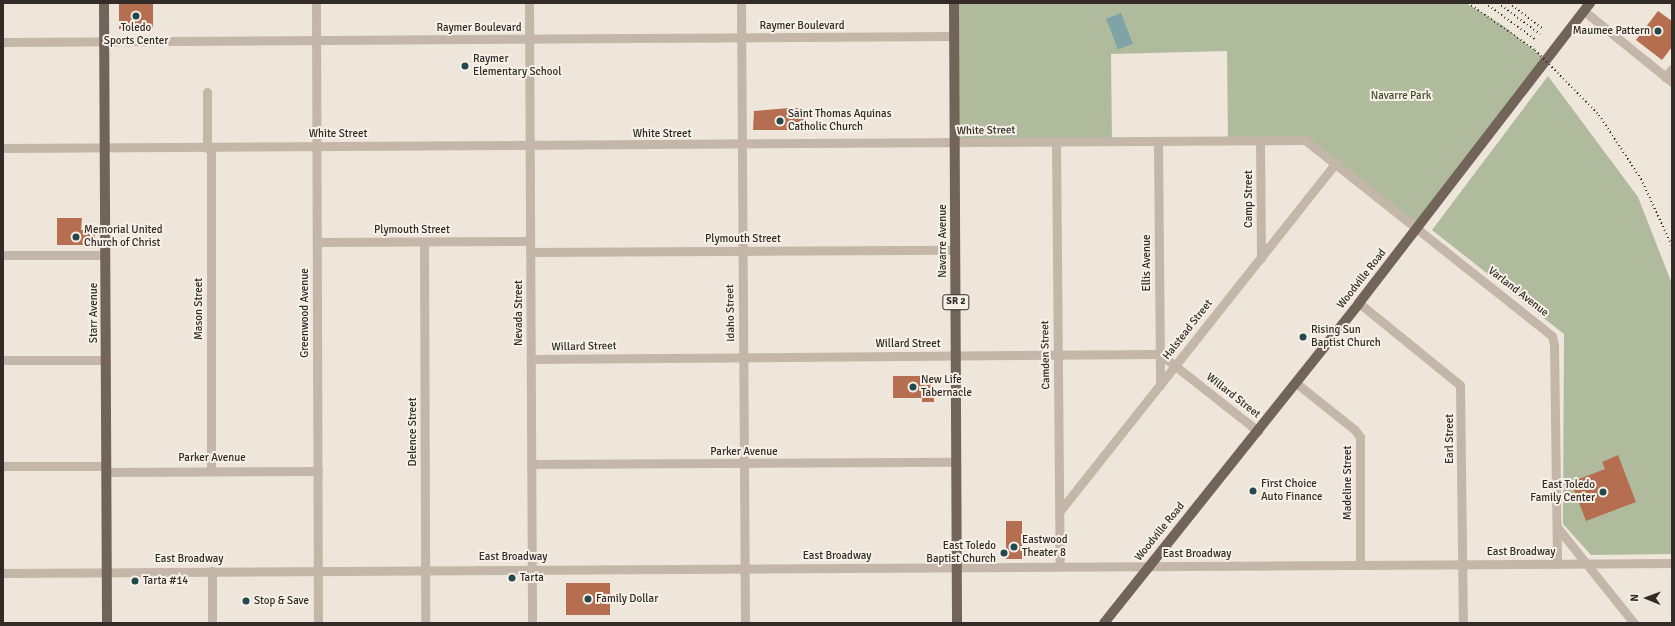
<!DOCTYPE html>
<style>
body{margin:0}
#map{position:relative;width:1675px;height:626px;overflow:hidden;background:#eee6db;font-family:Signika,sans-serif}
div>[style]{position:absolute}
.green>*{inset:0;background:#b0bb9d}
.water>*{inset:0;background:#7ea4a7;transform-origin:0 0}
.building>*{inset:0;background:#b66e51;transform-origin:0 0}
.minor>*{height:9px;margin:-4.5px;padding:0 4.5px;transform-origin:4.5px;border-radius:4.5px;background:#c4b6a9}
.major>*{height:10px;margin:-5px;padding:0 5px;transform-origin:5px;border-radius:5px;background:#73645a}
.rail>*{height:2px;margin-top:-1px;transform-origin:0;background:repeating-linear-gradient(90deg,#322b28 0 1px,transparent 0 4px)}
.dots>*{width:11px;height:11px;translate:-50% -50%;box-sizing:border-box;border:2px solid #f6f0e7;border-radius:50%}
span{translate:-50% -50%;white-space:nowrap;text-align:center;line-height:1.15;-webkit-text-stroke:4px #f6f0e7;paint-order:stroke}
.shield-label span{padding:1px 3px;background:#f6f0e7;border:1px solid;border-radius:3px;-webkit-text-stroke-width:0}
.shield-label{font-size:10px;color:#322b28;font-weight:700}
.street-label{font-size:11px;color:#322b28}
.poi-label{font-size:11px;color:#322b28}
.right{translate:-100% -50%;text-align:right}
.left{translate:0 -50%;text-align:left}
.park-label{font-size:11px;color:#414d2e}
.frame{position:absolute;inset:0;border:4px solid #322b28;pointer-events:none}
.north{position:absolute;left:1627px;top:578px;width:40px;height:40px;-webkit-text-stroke:3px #f6f0e7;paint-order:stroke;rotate:271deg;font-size:11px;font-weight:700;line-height:16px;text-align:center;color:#322b28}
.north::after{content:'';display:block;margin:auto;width:14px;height:18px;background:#322b28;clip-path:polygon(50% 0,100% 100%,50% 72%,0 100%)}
</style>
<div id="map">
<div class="green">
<i style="clip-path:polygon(954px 3px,1466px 3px,1505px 27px,1546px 60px,1417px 227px,1311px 143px,1228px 141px,1227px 51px,1111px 54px,1112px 142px,955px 144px)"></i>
<i style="clip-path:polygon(1548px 76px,1638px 197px,1672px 284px,1672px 554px,1591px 555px,1563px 524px,1564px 334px,1432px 230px)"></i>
</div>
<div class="water">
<i style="left:1121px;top:13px;width:33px;height:16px;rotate:69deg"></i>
</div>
<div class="building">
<i style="left:119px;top:3px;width:34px;height:26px"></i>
<i style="clip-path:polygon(1658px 11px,1672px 21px,1672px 47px,1662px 60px,1636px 40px)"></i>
<i style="clip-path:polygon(790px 108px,802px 108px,806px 112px,804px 130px,753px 130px,754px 111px)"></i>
<i style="clip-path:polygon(57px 218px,82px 218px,81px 230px,95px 230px,95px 245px,57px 245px)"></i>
<i style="clip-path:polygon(893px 376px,933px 376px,934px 402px,922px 402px,922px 398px,893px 398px)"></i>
<i style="clip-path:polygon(1618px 455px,1636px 502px,1586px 521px,1571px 482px,1605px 469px,1602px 462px)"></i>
<i style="left:1006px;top:521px;width:16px;height:38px"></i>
<i style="left:566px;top:583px;width:44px;height:32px"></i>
</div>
<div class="minor">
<i style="left:316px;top:3px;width:620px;rotate:89.82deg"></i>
<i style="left:529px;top:3px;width:620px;rotate:89.72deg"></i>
<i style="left:741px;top:3px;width:620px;rotate:89.63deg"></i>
<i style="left:1584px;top:11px;width:113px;rotate:38.9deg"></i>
<i style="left:3px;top:42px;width:951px;rotate:-0.36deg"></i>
<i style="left:1665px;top:77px;width:11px;rotate:-49deg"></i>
<i style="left:1260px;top:140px;width:118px;rotate:89.5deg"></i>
<i style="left:1056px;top:142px;width:424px;rotate:89.5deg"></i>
<i style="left:1158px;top:142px;width:243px;rotate:89.5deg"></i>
<i style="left:211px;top:147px;width:323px;rotate:90deg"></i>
<i style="left:3px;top:148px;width:1302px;rotate:-0.35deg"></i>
<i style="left:1305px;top:140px;width:315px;rotate:38.4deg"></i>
<i style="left:1552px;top:336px;width:9px;rotate:77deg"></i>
<i style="left:1554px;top:345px;width:219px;rotate:89.2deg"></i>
<i style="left:207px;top:148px;width:56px;rotate:-90deg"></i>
<i style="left:317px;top:242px;width:213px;rotate:-0.3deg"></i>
<i style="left:424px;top:242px;width:381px;rotate:89.8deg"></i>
<i style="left:530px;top:252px;width:425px;rotate:-0.3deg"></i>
<i style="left:3px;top:255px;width:102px"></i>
<i style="left:1359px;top:303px;width:130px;rotate:39.1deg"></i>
<i style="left:1460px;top:385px;width:238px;rotate:89.3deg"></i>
<i style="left:531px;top:359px;width:629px;rotate:-0.46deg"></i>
<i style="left:1160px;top:354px;width:125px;rotate:38.2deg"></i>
<i style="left:3px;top:360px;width:103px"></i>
<i style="left:1296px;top:383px;width:75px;rotate:38.5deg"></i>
<i style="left:1355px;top:430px;width:9px;rotate:54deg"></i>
<i style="left:1360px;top:437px;width:128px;rotate:90deg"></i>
<i style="left:531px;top:464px;width:425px;rotate:-0.3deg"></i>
<i style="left:3px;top:466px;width:103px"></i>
<i style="left:106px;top:472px;width:212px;rotate:-0.3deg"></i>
<i style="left:1059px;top:512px;width:446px;rotate:-51.6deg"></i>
<i style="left:1557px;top:527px;width:123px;rotate:51.3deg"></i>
<i style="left:212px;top:571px;width:52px;rotate:90deg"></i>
<i style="left:3px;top:573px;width:1669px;rotate:-0.34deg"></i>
</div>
<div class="major">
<i style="left:104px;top:3px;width:620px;rotate:89.72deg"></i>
<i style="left:954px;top:3px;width:620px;rotate:89.72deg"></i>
<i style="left:1104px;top:623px;width:409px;rotate:-51.4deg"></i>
<i style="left:1359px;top:303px;width:379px;rotate:-52.4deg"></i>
</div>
<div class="rail">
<i style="left:1468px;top:3px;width:82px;rotate:35deg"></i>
<i style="left:1535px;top:50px;width:91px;rotate:45.4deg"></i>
<i style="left:1599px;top:115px;width:77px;rotate:56.7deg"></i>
<i style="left:1641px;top:179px;width:74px;rotate:65.2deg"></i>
<i style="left:1485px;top:3px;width:63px;rotate:36deg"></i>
<i style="left:1498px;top:3px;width:52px;rotate:36.4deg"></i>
<i style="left:1509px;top:3px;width:43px;rotate:37.4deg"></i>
</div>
<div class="dots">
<i style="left:136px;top:16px;background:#224a4e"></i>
<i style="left:1658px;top:31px;background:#224a4e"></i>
<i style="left:465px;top:66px;background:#224a4e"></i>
<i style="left:780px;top:121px;background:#224a4e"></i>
<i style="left:76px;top:237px;background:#224a4e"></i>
<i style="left:1303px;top:337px;background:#224a4e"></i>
<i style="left:913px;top:387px;background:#224a4e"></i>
<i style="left:1253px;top:491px;background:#224a4e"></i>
<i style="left:1603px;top:492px;background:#224a4e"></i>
<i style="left:1014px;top:547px;background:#224a4e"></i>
<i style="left:1004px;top:553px;background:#224a4e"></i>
<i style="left:512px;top:578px;background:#224a4e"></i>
<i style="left:135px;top:581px;background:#224a4e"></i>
<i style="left:588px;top:599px;background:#224a4e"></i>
<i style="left:246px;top:601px;background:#224a4e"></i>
</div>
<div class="shield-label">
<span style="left:956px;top:302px">SR 2</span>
</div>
<div class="street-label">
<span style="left:802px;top:26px">Raymer Boulevard</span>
<span style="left:479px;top:28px">Raymer Boulevard</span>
<span style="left:986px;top:131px;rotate:-1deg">White Street</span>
<span style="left:338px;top:134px">White Street</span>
<span style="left:662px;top:134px">White Street</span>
<span style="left:1249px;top:199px;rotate:-90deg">Camp Street</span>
<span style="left:412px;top:230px">Plymouth Street</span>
<span style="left:743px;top:239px">Plymouth Street</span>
<span style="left:943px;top:241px;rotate:-90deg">Navarre Avenue</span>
<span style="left:1147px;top:263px;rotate:-90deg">Ellis Avenue</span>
<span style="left:1362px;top:279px;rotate:-52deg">Woodville Road</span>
<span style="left:1518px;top:292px;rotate:38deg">Varland Avenue</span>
<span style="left:199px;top:309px;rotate:-90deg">Mason Street</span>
<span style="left:94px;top:313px;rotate:-90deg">Starr Avenue</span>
<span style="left:305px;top:313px;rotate:-90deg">Greenwood Avenue</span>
<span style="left:519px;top:313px;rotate:-90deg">Nevada Street</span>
<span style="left:731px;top:313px;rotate:-91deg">Idaho Street</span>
<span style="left:1188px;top:330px;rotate:-52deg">Halstead Street</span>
<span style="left:908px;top:344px">Willard Street</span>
<span style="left:584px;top:347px;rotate:-1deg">Willard Street</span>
<span style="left:1046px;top:355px;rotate:-91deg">Camden Street</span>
<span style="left:1233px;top:396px;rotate:38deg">Willard Street</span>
<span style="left:413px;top:432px;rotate:-90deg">Delence Street</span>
<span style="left:1450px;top:439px;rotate:-90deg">Earl Street</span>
<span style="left:744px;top:452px">Parker Avenue</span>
<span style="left:212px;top:458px">Parker Avenue</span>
<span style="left:1348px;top:483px;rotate:-90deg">Madeline Street</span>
<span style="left:1160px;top:532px;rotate:-51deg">Woodville Road</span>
<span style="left:1521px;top:552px">East Broadway</span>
<span style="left:1197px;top:554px">East Broadway</span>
<span style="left:837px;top:556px">East Broadway</span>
<span style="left:513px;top:557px">East Broadway</span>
<span style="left:189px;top:559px">East Broadway</span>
</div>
<div class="poi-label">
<span style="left:136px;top:35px">Toledo<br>Sports Center</span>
<span class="right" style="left:1650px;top:31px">Maumee Pattern</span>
<span class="left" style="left:473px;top:66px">Raymer<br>Elementary School</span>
<span class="left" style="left:788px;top:121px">Saint Thomas Aquinas<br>Catholic Church</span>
<span class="left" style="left:84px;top:237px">Memorial United<br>Church of Christ</span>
<span class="left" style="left:1311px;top:337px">Rising Sun<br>Baptist Church</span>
<span class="left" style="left:921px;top:387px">New Life<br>Tabernacle</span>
<span class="left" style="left:1261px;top:491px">First Choice<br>Auto Finance</span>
<span class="right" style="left:1595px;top:492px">East Toledo<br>Family Center</span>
<span class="left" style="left:1022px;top:547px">Eastwood<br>Theater 8</span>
<span class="right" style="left:996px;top:553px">East Toledo<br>Baptist Church</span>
<span class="left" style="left:520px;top:578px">Tarta</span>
<span class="left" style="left:143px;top:581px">Tarta #14</span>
<span class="left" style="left:596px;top:599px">Family Dollar</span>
<span class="left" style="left:254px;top:601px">Stop &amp; Save</span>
</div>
<div class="park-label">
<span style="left:1401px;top:96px">Navarre Park</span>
</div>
<div class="frame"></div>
<div class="north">N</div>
</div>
